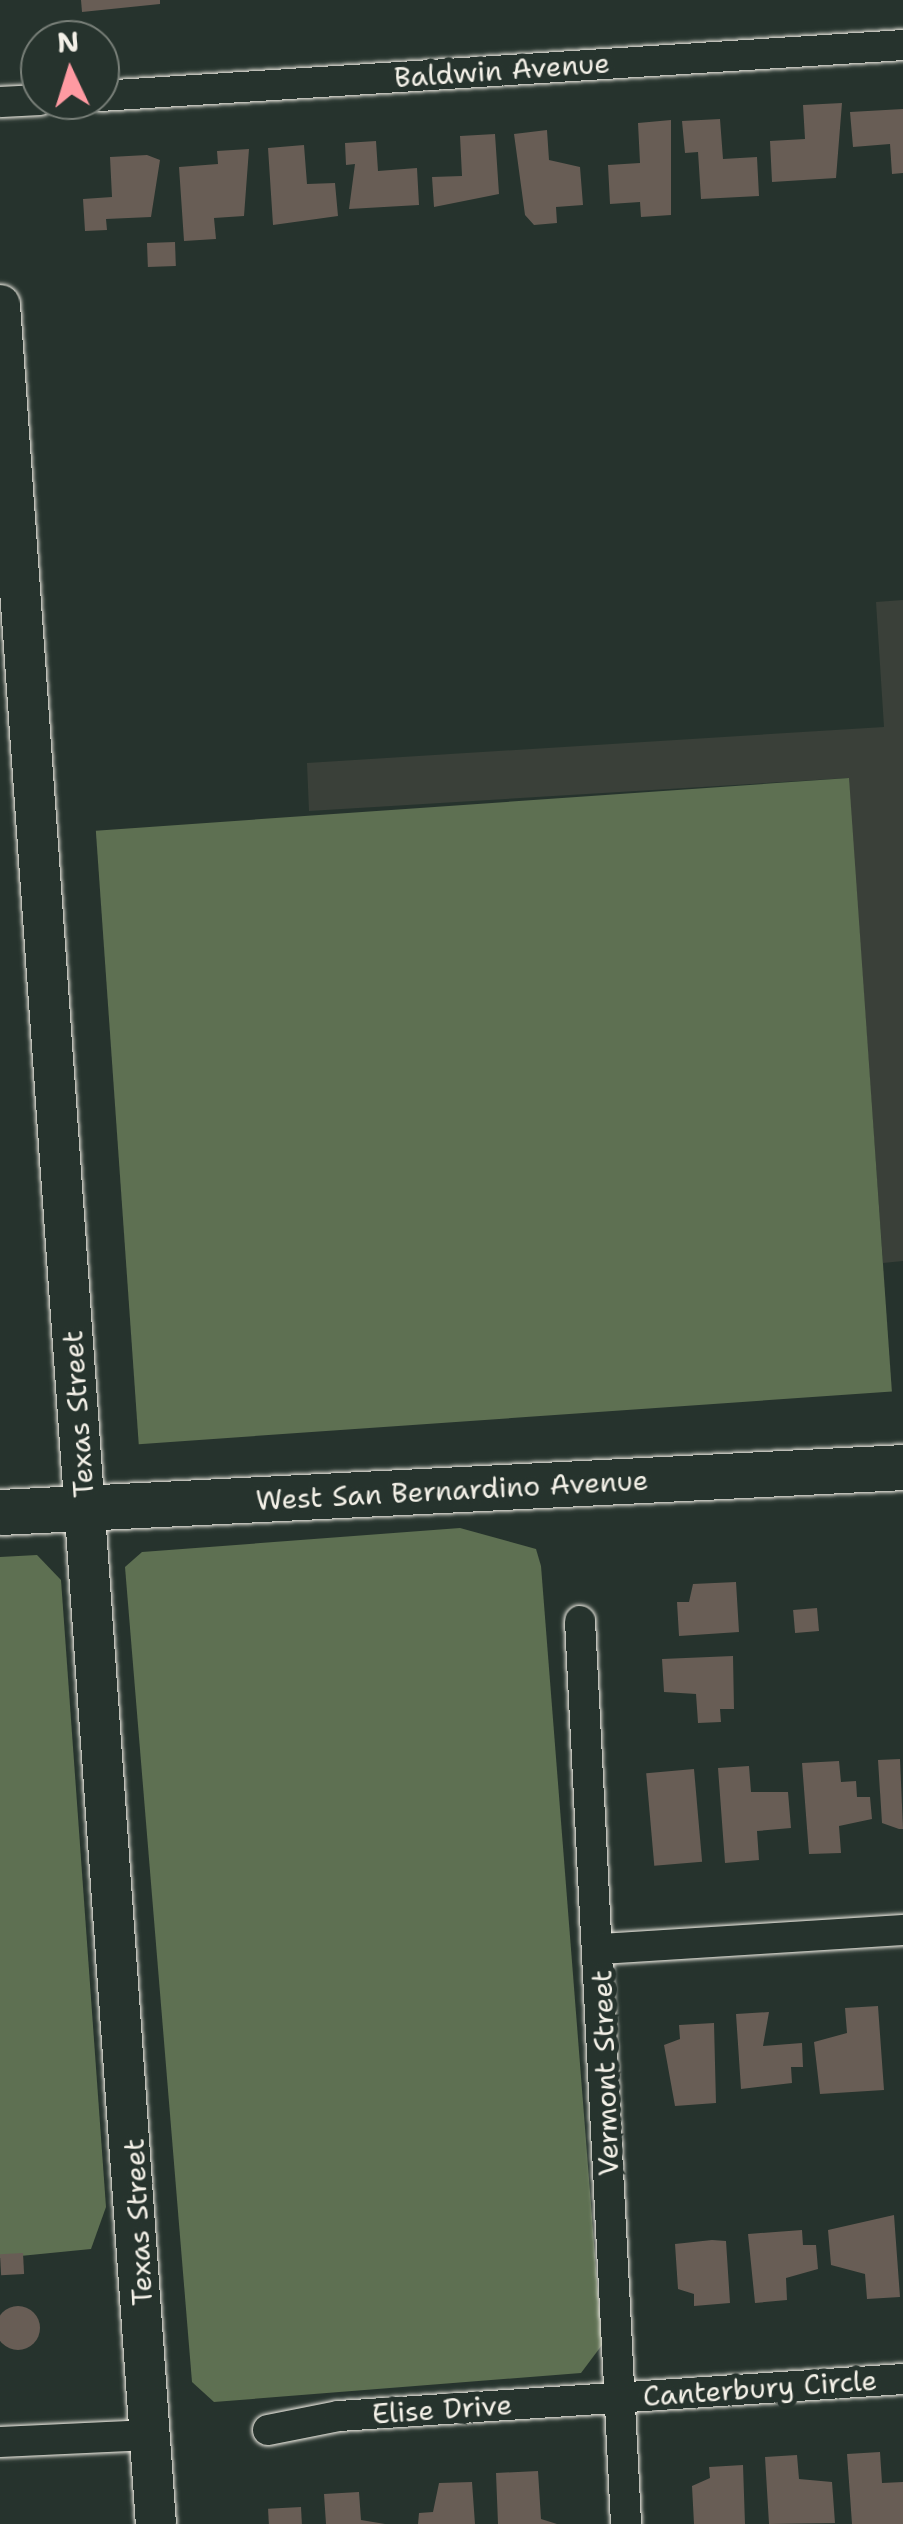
<!DOCTYPE html>
<style>
body{margin:0}
#map{position:relative;width:903px;height:2524px;overflow:hidden;background:#26332d;font-family:"Shantell Sans",sans-serif}
div>[style]{position:absolute}
.built>*{inset:0;background:#3a4039}
.green>*{inset:0;background:#5e7052;transform-origin:0 0}
.building>*{inset:0;background:#685d55;transform-origin:0 0}
.round{border-radius:50%}
.roads{filter:drop-shadow(0 0 2px #f4f1e8) drop-shadow(0 0 2px #f4f1e8)}
.minor>*{height:30px;margin:-15px;padding:0 15px;transform-origin:15px;border-radius:15px;background:#26332d}
.tertiary>*{height:40px;margin:-20px;padding:0 20px;transform-origin:20px;border-radius:20px;background:#26332d}
.secondary>*{height:45px;margin:-22.5px;padding:0 22.5px;transform-origin:22.5px;border-radius:22.5px;background:#26332d}
span{translate:-50% -50%;white-space:nowrap;text-align:center;line-height:1.15;-webkit-text-stroke:10px #26332d;paint-order:stroke}
.street-label{font-size:28px;color:#f4f1e8}
.north{position:absolute;left:20px;top:20px;width:100px;height:100px;box-sizing:border-box;background:#26332d;border:2px solid #787f78;border-radius:50%;rotate:356deg;font-size:28px;font-weight:700;line-height:40px;text-align:center;color:#f4f1e8}
.north::after{content:'';display:block;margin:auto;width:35px;height:45px;background:#ff9aa2;clip-path:polygon(50% 0,100% 100%,50% 72%,0 100%)}
</style>
<div id="map">
<div class="built">
<i style="clip-path:polygon(903px 600px,903px 1261px,883px 1263px,848px 778px,309px 811px,307px 763px,884px 727px,876px 602px)"></i>
</div>
<div class="green">
<i style="left:849px;top:778px;width:615px;height:755px;rotate:86deg"></i>
<i style="clip-path:polygon(460px 1528px,536px 1549px,541px 1566px,602px 2345px,581px 2373px,214px 2402px,192px 2382px,125px 1567px,142px 1552px)"></i>
<i style="clip-path:polygon(37px 1555px,61px 1580px,106px 2207px,91px 2249px,0 2258px,0 1557px)"></i>
</div>
<div class="building">
<i style="clip-path:polygon(81px 0,160px 0,160px 4px,82px 12px)"></i>
<i style="clip-path:polygon(842px 103px,836px 178px,772px 182px,770px 141px,805px 139px,803px 105px)"></i>
<i style="clip-path:polygon(903px 109px,903px 173px,892px 174px,890px 144px,853px 147px,850px 112px)"></i>
<i style="clip-path:polygon(720px 119px,723px 159px,757px 157px,759px 196px,701px 199px,698px 152px,685px 153px,682px 121px)"></i>
<i style="clip-path:polygon(671px 120px,671px 215px,641px 217px,640px 202px,610px 204px,608px 165px,640px 163px,638px 123px)"></i>
<i style="clip-path:polygon(547px 130px,549px 160px,580px 167px,583px 205px,556px 207px,557px 223px,534px 225px,525px 215px,514px 134px)"></i>
<i style="clip-path:polygon(495px 134px,499px 194px,434px 207px,432px 177px,462px 176px,460px 136px)"></i>
<i style="clip-path:polygon(376px 141px,378px 171px,417px 168px,419px 205px,349px 209px,355px 164px,346px 165px,345px 143px)"></i>
<i style="clip-path:polygon(304px 145px,307px 184px,335px 183px,338px 216px,273px 225px,268px 148px)"></i>
<i style="clip-path:polygon(249px 149px,244px 216px,214px 218px,216px 239px,184px 241px,179px 167px,218px 164px,217px 151px)"></i>
<i style="clip-path:polygon(147px 155px,160px 160px,151px 217px,106px 219px,107px 230px,85px 231px,83px 199px,112px 197px,110px 157px)"></i>
<i style="left:175px;top:242px;width:24px;height:28px;rotate:88deg"></i>
<i style="clip-path:polygon(736px 1582px,739px 1632px,679px 1636px,677px 1602px,689px 1602px,693px 1584px)"></i>
<i style="left:817px;top:1608px;width:23px;height:24px;rotate:85deg"></i>
<i style="clip-path:polygon(733px 1656px,734px 1709px,720px 1709px,721px 1722px,698px 1723px,696px 1694px,664px 1692px,662px 1659px)"></i>
<i style="clip-path:polygon(900px 1759px,903px 1829px,899px 1829px,882px 1823px,878px 1760px)"></i>
<i style="clip-path:polygon(839px 1761px,841px 1782px,856px 1781px,857px 1797px,870px 1797px,872px 1819px,839px 1826px,841px 1853px,809px 1854px,802px 1763px)"></i>
<i style="clip-path:polygon(749px 1766px,751px 1792px,788px 1792px,791px 1828px,757px 1831px,759px 1860px,725px 1863px,718px 1768px)"></i>
<i style="left:694px;top:1769px;width:93px;height:48px;rotate:85deg"></i>
<i style="clip-path:polygon(878px 2006px,884px 2090px,820px 2094px,814px 2042px,847px 2033px,845px 2008px)"></i>
<i style="clip-path:polygon(769px 2012px,763px 2046px,802px 2043px,803px 2067px,791px 2067px,792px 2083px,741px 2089px,736px 2014px)"></i>
<i style="clip-path:polygon(714px 2023px,716px 2103px,675px 2106px,664px 2045px,680px 2039px,679px 2025px)"></i>
<i style="clip-path:polygon(894px 2215px,900px 2297px,867px 2299px,865px 2274px,831px 2265px,828px 2230px)"></i>
<i style="clip-path:polygon(802px 2230px,803px 2245px,816px 2245px,818px 2269px,786px 2278px,787px 2300px,755px 2303px,748px 2234px)"></i>
<i style="clip-path:polygon(712px 2240px,726px 2241px,730px 2303px,694px 2306px,694px 2294px,678px 2289px,675px 2244px)"></i>
<i style="left:23px;top:2253px;width:21px;height:23px;rotate:87deg"></i>
<i class="round" style="left:-4px;top:2306px;width:44px;height:44px"></i>
<i style="clip-path:polygon(880px 2452px,882px 2483px,903px 2482px,903px 2524px,852px 2524px,847px 2454px)"></i>
<i style="clip-path:polygon(797px 2455px,799px 2479px,832px 2482px,835px 2523px,769px 2524px,765px 2457px)"></i>
<i style="clip-path:polygon(743px 2465px,745px 2524px,694px 2524px,692px 2486px,710px 2478px,709px 2467px)"></i>
<i style="clip-path:polygon(538px 2471px,541px 2519px,557px 2524px,498px 2524px,496px 2473px)"></i>
<i style="clip-path:polygon(472px 2482px,475px 2524px,418px 2524px,419px 2513px,433px 2512px,439px 2483px)"></i>
<i style="clip-path:polygon(359px 2492px,361px 2520px,385px 2524px,326px 2524px,324px 2494px)"></i>
<i style="left:301px;top:2507px;width:17px;height:33px;rotate:87deg"></i>
</div>
<div class="roads">
<div class="minor">
<i style="left:100px;top:96px;width:805px;rotate:-3.63deg"></i>
<i style="left:0;top:102px;width:40px;rotate:-2.9deg"></i>
<i style="left:580px;top:1621px;width:904px;rotate:87.08deg"></i>
<i style="left:600px;top:1949px;width:304px;rotate:-3.6deg"></i>
<i style="left:268px;top:2430px;width:72px;rotate:-11.2deg"></i>
<i style="left:339px;top:2416px;width:565px;rotate:-3.75deg"></i>
<i style="left:0;top:2442px;width:150px;rotate:-2.7deg"></i>
</div>
<div class="tertiary">
<i style="left:0;top:305px;width:2224px;rotate:85.98deg"></i>
</div>
<div class="secondary">
<i style="left:0;top:1512px;width:904px;rotate:-2.85deg"></i>
</div>
</div>
<div class="street-label">
<span style="left:502px;top:70px;rotate:-4deg">Baldwin Avenue</span>
<span style="left:78px;top:1414px;rotate:-94deg">Texas Street</span>
<span style="left:452px;top:1490px;rotate:-3deg">West San Bernardino Avenue</span>
<span style="left:605px;top:2073px;rotate:-92deg">Vermont Street</span>
<span style="left:138px;top:2222px;rotate:-93deg">Texas Street</span>
<span style="left:760px;top:2388px;rotate:-4deg">Canterbury Circle</span>
<span style="left:442px;top:2409px;rotate:-4deg">Elise Drive</span>
</div>
<div class="north">N</div>
</div>
